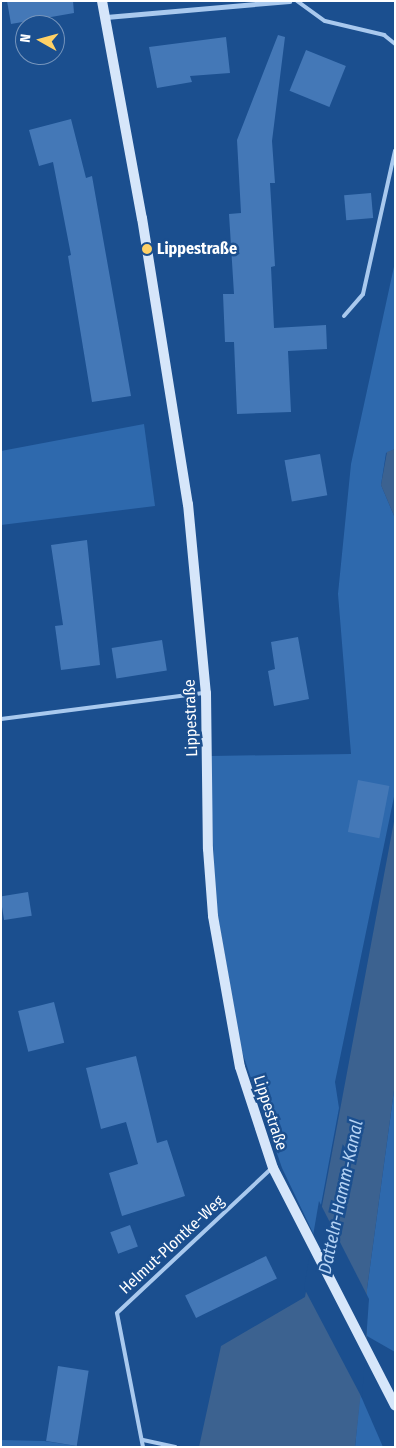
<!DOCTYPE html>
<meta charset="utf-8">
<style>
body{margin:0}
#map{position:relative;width:396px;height:1448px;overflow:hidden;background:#1b4f8f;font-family:"Fira Sans Condensed",sans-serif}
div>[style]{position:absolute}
.green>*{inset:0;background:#2e69ad}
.water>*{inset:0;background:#3c6290}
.pier>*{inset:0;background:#1b4f8f}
.building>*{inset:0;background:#4478b7;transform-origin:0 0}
.lane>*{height:4px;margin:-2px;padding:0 2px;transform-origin:2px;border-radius:2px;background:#a9c9ee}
.street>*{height:5px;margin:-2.5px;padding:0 2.5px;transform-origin:2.5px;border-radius:2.5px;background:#a9c9ee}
.secondary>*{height:10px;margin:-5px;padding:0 5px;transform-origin:5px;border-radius:5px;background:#d6e6fa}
.dots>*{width:14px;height:14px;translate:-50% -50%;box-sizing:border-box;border:2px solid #1b4f8f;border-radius:50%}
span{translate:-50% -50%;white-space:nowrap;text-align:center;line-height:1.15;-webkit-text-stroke:5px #1b4f8f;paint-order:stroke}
.poi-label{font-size:16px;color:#fff;font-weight:700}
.left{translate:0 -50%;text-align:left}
.street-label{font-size:16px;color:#fff}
.water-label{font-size:18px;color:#b5d3f5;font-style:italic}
.frame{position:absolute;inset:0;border:2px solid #fff;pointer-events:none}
.north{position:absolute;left:15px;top:15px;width:50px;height:50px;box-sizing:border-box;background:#1b4f8f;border:1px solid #7695bc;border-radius:50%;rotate:277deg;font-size:14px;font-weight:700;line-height:20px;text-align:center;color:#fff}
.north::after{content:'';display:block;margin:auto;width:18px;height:22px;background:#ffd166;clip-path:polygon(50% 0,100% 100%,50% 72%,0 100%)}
</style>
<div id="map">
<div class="green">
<i style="clip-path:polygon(395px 262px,395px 449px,386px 453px,381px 485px,395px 518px,395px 792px,335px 1082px,339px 1108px,315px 1237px,282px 1168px,241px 1049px,215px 899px,210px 756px,351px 754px,338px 594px,351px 464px)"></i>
<i style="clip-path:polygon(144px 424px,155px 506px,1px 525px,1px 451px)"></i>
<i style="clip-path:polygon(395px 1083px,395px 1352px,367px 1336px,367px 1289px)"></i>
<i style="clip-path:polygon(360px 1394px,383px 1447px,355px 1447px)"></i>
<i style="clip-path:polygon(1px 1440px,44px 1441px,83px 1447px,1px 1447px)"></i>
</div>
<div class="water">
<i style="clip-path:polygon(395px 449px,395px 518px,381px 485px,387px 452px)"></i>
<i style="clip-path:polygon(395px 816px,395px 1083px,367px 1289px,367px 1336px,355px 1447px,199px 1447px,221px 1346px,305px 1297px)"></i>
</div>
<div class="pier">
<i style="clip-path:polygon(319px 1201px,369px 1299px,362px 1398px,304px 1288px)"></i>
</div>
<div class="building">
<i style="clip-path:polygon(7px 1px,73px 1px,74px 13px,11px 24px)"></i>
<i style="clip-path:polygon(278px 35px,285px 37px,272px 141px,275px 183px,270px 183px,275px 266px,271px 267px,274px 328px,326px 325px,327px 349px,288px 351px,291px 412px,237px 414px,234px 342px,225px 342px,223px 294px,234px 294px,229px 214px,241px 213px,237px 140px)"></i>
<i style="clip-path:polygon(226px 37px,230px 73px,190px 76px,192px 82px,157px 88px,149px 47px)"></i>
<i style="left:306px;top:50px;width:43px;height:44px;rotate:22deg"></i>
<i style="clip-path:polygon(71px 119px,86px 178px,92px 176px,131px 396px,92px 402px,68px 256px,71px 255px,53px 162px,39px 166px,29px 130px)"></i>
<i style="left:371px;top:193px;width:25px;height:27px;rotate:85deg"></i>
<i style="left:320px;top:454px;width:42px;height:36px;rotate:80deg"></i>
<i style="clip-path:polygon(87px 540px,100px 665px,61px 670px,55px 626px,63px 625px,51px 545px)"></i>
<i style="clip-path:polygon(298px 637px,309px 699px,274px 706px,268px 671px,275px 669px,271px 642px)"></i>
<i style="left:162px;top:640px;width:31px;height:51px;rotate:81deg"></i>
<i style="left:358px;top:780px;width:32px;height:53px;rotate:11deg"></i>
<i style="left:28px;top:892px;width:24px;height:28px;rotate:81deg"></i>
<i style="left:54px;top:1002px;width:42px;height:37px;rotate:76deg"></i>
<i style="clip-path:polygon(136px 1056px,157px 1143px,167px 1140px,185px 1196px,122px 1216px,109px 1173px,138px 1164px,126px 1122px,101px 1129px,86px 1068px)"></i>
<i style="left:130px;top:1225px;width:23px;height:21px;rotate:70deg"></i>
<i style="left:266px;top:1256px;width:25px;height:90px;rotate:64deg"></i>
<i style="left:58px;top:1366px;width:31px;height:76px;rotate:9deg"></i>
</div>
<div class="lane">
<i style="left:297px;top:1px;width:34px;rotate:36deg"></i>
<i style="left:325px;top:21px;width:61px;rotate:13.3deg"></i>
<i style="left:384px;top:35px;width:14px;rotate:39deg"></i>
<i style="left:344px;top:316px;width:29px;rotate:-49deg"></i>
<i style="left:363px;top:294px;width:147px;rotate:-77.4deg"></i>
<i style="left:1px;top:719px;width:206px;rotate:-7.3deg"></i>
<i style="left:143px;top:1440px;width:33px;rotate:12deg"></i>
<i style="left:143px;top:1447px;width:136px;rotate:-101deg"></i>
<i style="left:117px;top:1313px;width:211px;rotate:-43.1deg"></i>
</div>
<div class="street">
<i style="left:106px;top:17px;width:184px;rotate:-5deg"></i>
</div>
<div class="secondary">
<i style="left:102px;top:1px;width:221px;rotate:79.6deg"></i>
<i style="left:142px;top:218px;width:290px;rotate:80.9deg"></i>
<i style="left:188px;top:504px;width:190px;rotate:84.6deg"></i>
<i style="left:206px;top:693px;width:156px;rotate:89.3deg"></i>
<i style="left:208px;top:849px;width:67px;rotate:85.7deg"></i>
<i style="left:213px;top:916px;width:153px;rotate:79.9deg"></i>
<i style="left:240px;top:1067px;width:106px;rotate:71.9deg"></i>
<i style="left:273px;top:1168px;width:267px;rotate:62.8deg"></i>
</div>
<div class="dots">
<i style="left:147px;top:249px;background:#ffd166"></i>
</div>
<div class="poi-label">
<span class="left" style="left:157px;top:249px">Lippestraße</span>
</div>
<div class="street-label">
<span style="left:191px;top:718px;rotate:-92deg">Lippestraße</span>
<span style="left:270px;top:1113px;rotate:72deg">Lippestraße</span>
<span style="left:172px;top:1245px;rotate:-43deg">Helmut-Plontke-Weg</span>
</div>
<div class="water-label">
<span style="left:341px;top:1197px;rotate:-78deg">Datteln-Hamm-Kanal</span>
</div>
<div class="frame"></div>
<div class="north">N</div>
</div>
